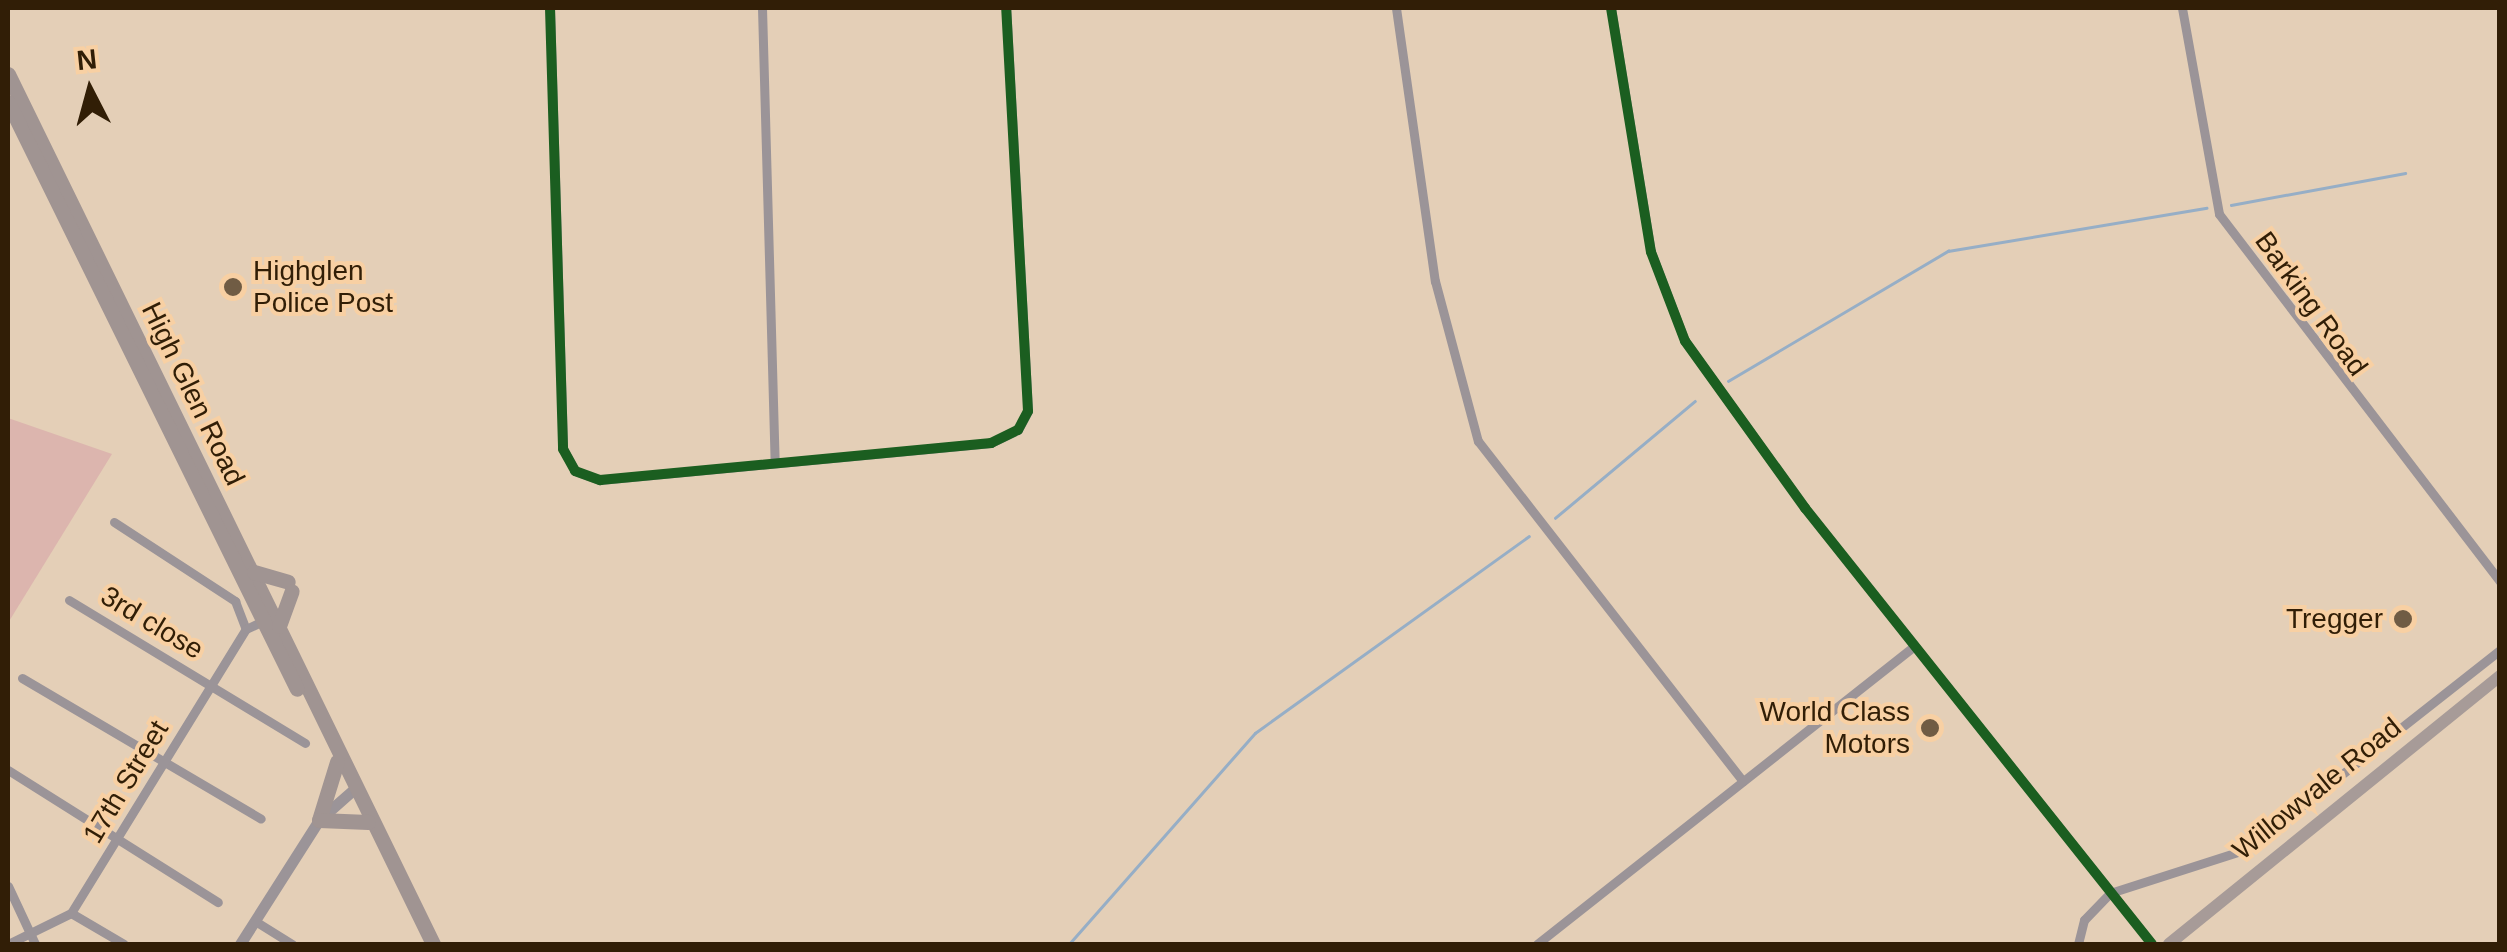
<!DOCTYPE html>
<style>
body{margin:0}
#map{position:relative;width:2507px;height:952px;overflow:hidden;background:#e4cfb7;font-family:Arial,sans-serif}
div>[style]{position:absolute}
.green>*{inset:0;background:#dcb5ae}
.stream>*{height:2.5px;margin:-1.25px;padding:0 1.25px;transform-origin:1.25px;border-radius:1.25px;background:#96aec6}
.minor>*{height:9px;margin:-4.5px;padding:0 4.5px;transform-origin:4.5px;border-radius:4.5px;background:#9b9498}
.tertiary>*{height:11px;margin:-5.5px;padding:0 5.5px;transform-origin:5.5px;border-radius:5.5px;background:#9b9498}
.secondary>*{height:12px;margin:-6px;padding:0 6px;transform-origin:6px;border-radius:6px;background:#a79b98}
.primary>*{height:15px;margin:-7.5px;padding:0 7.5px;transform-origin:7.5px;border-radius:7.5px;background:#a09492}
.cycleway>*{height:10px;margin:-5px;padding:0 5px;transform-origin:5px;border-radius:5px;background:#1b5e20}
.dots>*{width:28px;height:28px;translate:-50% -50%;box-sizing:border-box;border:5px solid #f8d0a3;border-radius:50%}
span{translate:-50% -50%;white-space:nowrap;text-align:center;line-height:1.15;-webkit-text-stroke:8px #f8d0a3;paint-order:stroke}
.poi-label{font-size:28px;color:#311e06}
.left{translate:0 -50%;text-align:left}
.right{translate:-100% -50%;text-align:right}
.street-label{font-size:28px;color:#311e06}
.frame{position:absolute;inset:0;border:10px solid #311e06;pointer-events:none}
.north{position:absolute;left:40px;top:40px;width:100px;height:100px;-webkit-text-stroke:8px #f8d0a3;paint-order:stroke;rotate:354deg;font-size:28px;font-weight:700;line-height:40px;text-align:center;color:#311e06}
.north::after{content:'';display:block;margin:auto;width:35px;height:45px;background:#311e06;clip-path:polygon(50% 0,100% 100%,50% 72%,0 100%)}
</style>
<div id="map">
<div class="green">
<i style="clip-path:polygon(8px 418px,112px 454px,8px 623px)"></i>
</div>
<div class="stream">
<i style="left:2231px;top:205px;width:177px;rotate:-10.4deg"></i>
<i style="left:1728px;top:381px;width:256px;rotate:-30.6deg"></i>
<i style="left:1948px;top:251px;width:262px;rotate:-9.5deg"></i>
<i style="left:1555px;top:518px;width:182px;rotate:-39.9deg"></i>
<i style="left:1069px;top:944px;width:281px;rotate:-48.6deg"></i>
<i style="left:1255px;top:733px;width:337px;rotate:-35.7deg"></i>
</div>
<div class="minor">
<i style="left:550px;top:8px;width:441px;rotate:88.3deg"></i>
<i style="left:563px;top:449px;width:25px;rotate:61deg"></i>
<i style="left:575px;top:471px;width:27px;rotate:20deg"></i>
<i style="left:600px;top:480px;width:393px;rotate:-5.4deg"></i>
<i style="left:991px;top:443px;width:30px;rotate:-26deg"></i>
<i style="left:1018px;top:430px;width:21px;rotate:-62deg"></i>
<i style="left:1028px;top:411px;width:404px;rotate:-93.1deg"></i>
<i style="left:762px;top:8px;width:455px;rotate:88.4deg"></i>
<i style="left:1396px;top:8px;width:276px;rotate:81.9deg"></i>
<i style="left:1435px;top:281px;width:166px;rotate:75deg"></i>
<i style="left:1478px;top:441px;width:431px;rotate:52.1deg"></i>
<i style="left:1611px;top:8px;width:247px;rotate:80.7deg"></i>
<i style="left:1651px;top:252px;width:95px;rotate:69.1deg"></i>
<i style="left:1685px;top:341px;width:206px;rotate:54.3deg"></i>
<i style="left:1805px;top:508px;width:557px;rotate:51.48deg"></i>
<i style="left:2182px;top:8px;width:209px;rotate:79.8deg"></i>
<i style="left:2219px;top:214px;width:463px;rotate:52.6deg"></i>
<i style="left:114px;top:522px;width:145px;rotate:33.1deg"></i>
<i style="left:235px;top:601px;width:30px;rotate:69deg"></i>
<i style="left:69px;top:600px;width:276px;rotate:31.2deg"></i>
<i style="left:22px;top:678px;width:277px;rotate:30.5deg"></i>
<i style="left:8px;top:770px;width:248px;rotate:32.2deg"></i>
<i style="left:8px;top:886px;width:64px;rotate:65deg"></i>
<i style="left:71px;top:913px;width:61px;rotate:30.3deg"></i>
<i style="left:255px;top:921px;width:44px;rotate:31.9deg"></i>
<i style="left:8px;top:944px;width:70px;rotate:-26.2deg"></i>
<i style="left:71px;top:913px;width:334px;rotate:-58.4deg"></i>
<i style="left:246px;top:629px;width:19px;rotate:-25deg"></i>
<i style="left:1537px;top:944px;width:481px;rotate:-38.3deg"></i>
<i style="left:2078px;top:944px;width:25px;rotate:-76deg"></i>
<i style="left:2084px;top:920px;width:37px;rotate:-46deg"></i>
<i style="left:2110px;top:893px;width:144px;rotate:-17.8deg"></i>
<i style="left:2247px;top:849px;width:322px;rotate:-38.2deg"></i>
</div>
<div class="tertiary">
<i style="left:240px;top:944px;width:147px;rotate:-57.5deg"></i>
<i style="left:319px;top:820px;width:44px;rotate:-41.3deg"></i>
</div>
<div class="secondary">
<i style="left:2169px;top:944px;width:426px;rotate:-39deg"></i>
</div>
<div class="primary">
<i style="left:8px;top:74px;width:968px;rotate:63.96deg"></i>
<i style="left:8px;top:102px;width:654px;rotate:63.79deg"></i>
<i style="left:254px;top:572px;width:35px;rotate:16deg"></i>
<i style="left:279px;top:626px;width:37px;rotate:-70deg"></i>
<i style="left:319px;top:820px;width:61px;rotate:-72.8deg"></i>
<i style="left:319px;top:820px;width:49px;rotate:2.3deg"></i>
</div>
<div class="cycleway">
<i style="left:550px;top:8px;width:441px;rotate:88.3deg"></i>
<i style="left:563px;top:449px;width:25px;rotate:61deg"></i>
<i style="left:575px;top:471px;width:27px;rotate:20deg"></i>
<i style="left:600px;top:480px;width:393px;rotate:-5.4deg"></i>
<i style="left:991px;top:443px;width:30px;rotate:-26deg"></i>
<i style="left:1018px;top:430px;width:21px;rotate:-62deg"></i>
<i style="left:1028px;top:411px;width:404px;rotate:-93.1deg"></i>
<i style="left:1611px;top:8px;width:247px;rotate:80.7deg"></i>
<i style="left:1651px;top:252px;width:95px;rotate:69.1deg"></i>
<i style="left:1685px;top:341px;width:206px;rotate:54.3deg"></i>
<i style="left:1805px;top:508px;width:557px;rotate:51.48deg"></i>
</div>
<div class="dots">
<i style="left:233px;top:287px;background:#705c44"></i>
<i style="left:2403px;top:619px;background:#705c44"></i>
<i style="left:1930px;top:728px;background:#705c44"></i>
</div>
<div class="poi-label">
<span class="left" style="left:253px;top:287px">Highglen<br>Police Post</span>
<span class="right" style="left:2383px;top:619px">Tregger</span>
<span class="right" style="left:1910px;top:728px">World Class<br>Motors</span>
</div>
<div class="street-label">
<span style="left:2311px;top:304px;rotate:54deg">Barking Road</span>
<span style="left:193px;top:394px;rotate:64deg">High Glen Road</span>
<span style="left:152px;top:623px;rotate:31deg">3rd close</span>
<span style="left:126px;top:782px;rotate:-59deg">17th Street</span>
<span style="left:2317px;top:789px;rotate:-39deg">Willowvale Road</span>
</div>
<div class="frame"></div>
<div class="north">N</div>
</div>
